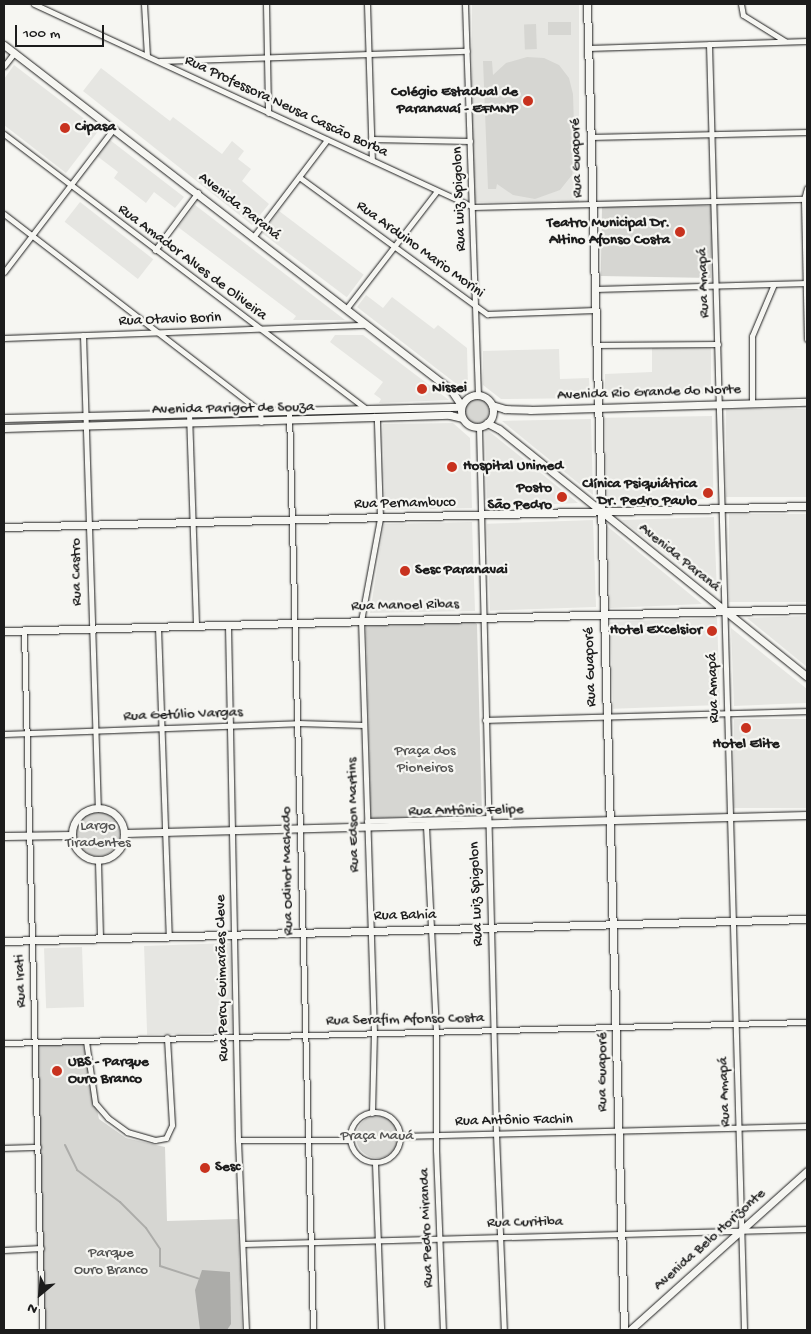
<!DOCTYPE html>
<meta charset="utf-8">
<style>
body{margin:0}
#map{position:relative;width:811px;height:1334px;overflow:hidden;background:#f6f6f2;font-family:"Gochi Hand",sans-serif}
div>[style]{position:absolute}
.built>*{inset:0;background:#e6e6e2;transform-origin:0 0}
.green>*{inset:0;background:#d6d6d2;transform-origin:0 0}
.round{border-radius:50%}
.water>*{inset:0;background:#acaca9}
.stream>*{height:2px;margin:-1px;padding:0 1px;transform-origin:1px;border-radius:1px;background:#acaca9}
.roads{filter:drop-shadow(0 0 1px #1c1c1c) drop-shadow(0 0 1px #1c1c1c)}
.street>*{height:5px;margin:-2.5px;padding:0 2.5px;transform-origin:2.5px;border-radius:2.5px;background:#f6f6f2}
.street>.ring{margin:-2.5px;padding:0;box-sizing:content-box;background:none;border:5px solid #f6f6f2;border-radius:50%}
.secondary>*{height:7px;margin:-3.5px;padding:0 3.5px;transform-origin:3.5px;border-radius:3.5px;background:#f6f6f2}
.secondary>.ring{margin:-3.5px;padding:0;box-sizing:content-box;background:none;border:7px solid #f6f6f2;border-radius:50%}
.dots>*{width:14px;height:14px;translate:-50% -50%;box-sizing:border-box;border:2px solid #f6f6f2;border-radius:50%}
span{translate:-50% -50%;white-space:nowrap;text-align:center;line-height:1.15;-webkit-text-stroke:4.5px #f6f6f2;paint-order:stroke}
.poi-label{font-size:15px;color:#1c1c1c;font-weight:700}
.right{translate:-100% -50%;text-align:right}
.left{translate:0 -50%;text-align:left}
.street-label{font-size:15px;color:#1c1c1c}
.park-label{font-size:15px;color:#545453}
.frame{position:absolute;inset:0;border:5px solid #1c1c1c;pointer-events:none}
.north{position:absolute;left:15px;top:1269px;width:50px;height:50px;-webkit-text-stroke:4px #f6f6f2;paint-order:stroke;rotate:208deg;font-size:14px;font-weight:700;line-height:20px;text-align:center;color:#1c1c1c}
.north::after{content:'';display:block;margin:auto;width:18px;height:22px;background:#1c1c1c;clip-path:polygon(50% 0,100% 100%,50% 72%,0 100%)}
.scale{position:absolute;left:15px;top:25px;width:89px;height:22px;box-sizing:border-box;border:2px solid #1c1c1c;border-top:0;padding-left:6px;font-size:15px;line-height:18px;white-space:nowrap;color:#1c1c1c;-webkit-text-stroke:4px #f6f6f2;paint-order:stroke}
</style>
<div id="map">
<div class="built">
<i style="left:472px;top:4px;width:107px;height:198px"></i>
<i style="clip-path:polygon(14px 65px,99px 130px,66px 173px,4px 125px,4px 79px)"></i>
<i style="clip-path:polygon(101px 68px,170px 121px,173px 117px,222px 154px,232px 141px,244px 151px,238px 159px,251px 169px,242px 181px,269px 204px,252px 225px,83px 91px)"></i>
<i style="clip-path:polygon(110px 140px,184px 197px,175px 208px,154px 192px,146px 203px,114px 178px,118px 172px,97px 156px)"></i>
<i style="left:80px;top:202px;width:93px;height:25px;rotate:38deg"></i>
<i style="clip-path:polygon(195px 205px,345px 320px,293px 320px,296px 316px,178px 227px)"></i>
<i style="left:279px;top:211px;width:106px;height:28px;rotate:37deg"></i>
<i style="clip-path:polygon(366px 295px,383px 308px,392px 297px,434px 329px,438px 325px,467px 348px,468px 387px,463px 389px,357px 307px)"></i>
<i style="clip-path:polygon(335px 335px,363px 335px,449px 400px,379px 403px,381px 399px,374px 394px,383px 382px,330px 342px)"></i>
<i style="clip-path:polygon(652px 348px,711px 348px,711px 394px,605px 395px,605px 374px,652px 372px)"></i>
<i style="clip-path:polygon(559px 349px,560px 379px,589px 378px,590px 398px,501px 399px,483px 385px,483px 351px)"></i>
<i style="left:807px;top:409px;width:88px;height:81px;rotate:90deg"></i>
<i style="left:712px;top:416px;width:83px;height:107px;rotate:89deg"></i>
<i style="clip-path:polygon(591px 419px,593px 495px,502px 421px)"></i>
<i style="clip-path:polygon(453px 423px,470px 438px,472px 508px,385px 510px,383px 424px)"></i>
<i style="clip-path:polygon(485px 428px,578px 503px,487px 507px)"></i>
<i style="left:807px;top:514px;width:88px;height:78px;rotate:90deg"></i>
<i style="clip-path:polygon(714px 517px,717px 593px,622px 520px)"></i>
<i style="left:593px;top:520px;width:87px;height:106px;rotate:88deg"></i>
<i style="clip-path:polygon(472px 522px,475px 611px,370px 613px,384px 524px)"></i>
<i style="clip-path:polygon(607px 526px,702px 604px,610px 608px)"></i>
<i style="clip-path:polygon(807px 616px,807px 667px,747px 618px)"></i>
<i style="left:717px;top:618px;width:87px;height:107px;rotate:88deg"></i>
<i style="clip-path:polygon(731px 628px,807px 689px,807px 703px,734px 706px)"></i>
<i style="left:807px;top:719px;width:89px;height:73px;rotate:90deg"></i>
<i style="left:230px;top:943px;width:89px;height:86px;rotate:88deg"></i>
<i style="left:82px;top:947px;width:60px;height:38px;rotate:88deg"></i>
</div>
<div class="green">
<i style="left:571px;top:22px;width:13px;height:23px;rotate:90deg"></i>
<i style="left:536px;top:24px;width:25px;height:12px;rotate:88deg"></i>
<i style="clip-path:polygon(527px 57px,544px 58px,559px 65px,569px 78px,573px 94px,575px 159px,572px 175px,560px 190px,535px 199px,513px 195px,497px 184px,496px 189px,488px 189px,483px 61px,492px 61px,493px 75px,506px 63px)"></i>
<i style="left:712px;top:206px;width:72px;height:110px;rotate:91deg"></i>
<i class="round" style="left:465px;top:399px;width:24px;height:24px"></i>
<i style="clip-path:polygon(474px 622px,477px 624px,482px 815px,371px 818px,366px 626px)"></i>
<i class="round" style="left:76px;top:812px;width:44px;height:44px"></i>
<i style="clip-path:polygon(83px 1044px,99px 1119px,126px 1138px,165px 1147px,167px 1221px,238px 1219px,242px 1330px,44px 1330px,37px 1045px)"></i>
<i class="round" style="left:356px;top:1116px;width:42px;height:42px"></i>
</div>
<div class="water">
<i style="clip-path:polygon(202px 1270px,230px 1272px,231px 1324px,227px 1330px,200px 1330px,195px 1290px)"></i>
</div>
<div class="stream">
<i style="left:65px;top:1145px;width:28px;rotate:64deg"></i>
<i style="left:77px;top:1170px;width:54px;rotate:36.7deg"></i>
<i style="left:120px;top:1202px;width:37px;rotate:45deg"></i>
<i style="left:146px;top:1228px;width:25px;rotate:56deg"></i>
<i style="left:160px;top:1249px;width:17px;rotate:90deg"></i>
<i style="left:160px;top:1266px;width:40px;rotate:18deg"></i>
</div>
<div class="roads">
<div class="street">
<i style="left:34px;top:4px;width:484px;rotate:24.8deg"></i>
<i style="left:473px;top:207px;width:334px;rotate:-1.4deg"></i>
<i style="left:144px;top:4px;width:52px;rotate:86.7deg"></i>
<i style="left:266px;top:4px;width:109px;rotate:88.9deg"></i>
<i style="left:367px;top:4px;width:156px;rotate:88.2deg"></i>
<i style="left:465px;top:4px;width:390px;rotate:88.1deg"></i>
<i style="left:741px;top:4px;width:11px;rotate:80deg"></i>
<i style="left:743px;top:15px;width:49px;rotate:31.8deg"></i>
<i style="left:709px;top:44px;width:1286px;rotate:88.44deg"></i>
<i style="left:588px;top:48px;width:219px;rotate:-1.8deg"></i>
<i style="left:160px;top:61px;width:307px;rotate:-1.9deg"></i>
<i style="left:4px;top:66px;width:16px;rotate:-52deg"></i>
<i style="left:4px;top:134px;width:455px;rotate:37.2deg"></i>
<i style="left:590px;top:137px;width:217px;rotate:-1.3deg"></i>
<i style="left:371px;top:139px;width:99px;rotate:1.2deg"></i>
<i style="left:299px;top:177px;width:233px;rotate:36.1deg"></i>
<i style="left:487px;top:314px;width:108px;rotate:-2.1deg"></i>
<i style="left:807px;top:188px;width:11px;rotate:105deg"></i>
<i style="left:804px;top:199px;width:140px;rotate:88.8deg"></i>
<i style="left:4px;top:214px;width:323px;rotate:37.6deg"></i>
<i style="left:260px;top:411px;width:11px;rotate:85deg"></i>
<i style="left:254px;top:236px;width:121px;rotate:-52.8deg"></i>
<i style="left:155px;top:250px;width:72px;rotate:-53.4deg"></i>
<i style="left:4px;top:272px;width:181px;rotate:-52.6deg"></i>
<i style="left:595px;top:289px;width:212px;rotate:-1.6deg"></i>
<i style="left:346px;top:309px;width:149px;rotate:-52.4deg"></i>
<i style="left:83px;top:335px;width:472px;rotate:88.2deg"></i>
<i style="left:4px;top:338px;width:363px;rotate:-2.1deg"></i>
<i style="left:596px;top:345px;width:122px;rotate:-0.5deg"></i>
<i style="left:752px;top:404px;width:68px;rotate:-90deg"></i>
<i style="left:752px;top:336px;width:56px;rotate:-67.1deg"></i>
<i style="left:289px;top:411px;width:919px;rotate:88.5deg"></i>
<i style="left:189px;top:413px;width:213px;rotate:88.1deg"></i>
<i style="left:479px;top:427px;width:707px;rotate:88.62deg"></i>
<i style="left:496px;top:1134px;width:196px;rotate:87.7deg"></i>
<i style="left:228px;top:625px;width:515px;rotate:88.89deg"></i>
<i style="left:238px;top:1140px;width:190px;rotate:87.6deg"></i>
<i style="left:158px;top:627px;width:308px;rotate:88deg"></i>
<i style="left:24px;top:631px;width:699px;rotate:88.52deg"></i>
<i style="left:485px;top:720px;width:322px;rotate:-1.6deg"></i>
<i style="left:4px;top:734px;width:294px;rotate:-2.1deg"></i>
<i style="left:298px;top:723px;width:66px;rotate:1.7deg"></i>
<i style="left:367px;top:821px;width:120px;rotate:-1.4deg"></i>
<i style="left:426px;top:826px;width:206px;rotate:87.2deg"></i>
<i style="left:436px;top:1032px;width:118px;rotate:90deg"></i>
<i style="left:436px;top:1150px;width:180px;rotate:87.8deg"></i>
<i style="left:98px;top:861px;width:77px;rotate:88.5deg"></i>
<i style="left:86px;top:1041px;width:63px;rotate:81.7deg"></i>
<i style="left:95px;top:1103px;width:20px;rotate:49deg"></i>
<i style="left:108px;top:1118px;width:24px;rotate:36deg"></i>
<i style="left:127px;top:1132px;width:29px;rotate:16deg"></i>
<i style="left:155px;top:1140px;width:11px;rotate:-10deg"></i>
<i style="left:166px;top:1138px;width:14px;rotate:-65deg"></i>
<i style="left:172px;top:1125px;width:88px;rotate:-93.3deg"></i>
<i style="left:4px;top:1043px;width:803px;rotate:-1.5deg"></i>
<i class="ring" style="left:350px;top:1112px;width:45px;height:45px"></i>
<i style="left:372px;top:1113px;width:80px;rotate:-88.6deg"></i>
<i style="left:374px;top:1033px;width:412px;rotate:-91.8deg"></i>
<i style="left:361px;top:621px;width:105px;rotate:-79.5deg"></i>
<i style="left:380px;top:518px;width:98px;rotate:-91.8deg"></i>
<i style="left:377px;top:420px;width:5px;rotate:-127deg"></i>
<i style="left:400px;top:1136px;width:407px;rotate:-1.4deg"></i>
<i style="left:238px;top:1140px;width:112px"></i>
<i style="left:4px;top:1148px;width:34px;rotate:-2deg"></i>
<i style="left:375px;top:1163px;width:167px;rotate:87.9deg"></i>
<i style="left:243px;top:1244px;width:564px;rotate:-1.52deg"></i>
<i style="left:4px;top:1250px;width:37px;rotate:-3deg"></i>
</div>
<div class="secondary">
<i style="left:587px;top:4px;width:1327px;rotate:88.4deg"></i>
<i style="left:4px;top:45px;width:565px;rotate:37.66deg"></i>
<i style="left:451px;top:390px;width:18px;rotate:56deg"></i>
<i class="ring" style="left:461px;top:395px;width:25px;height:25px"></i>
<i style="left:492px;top:405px;width:14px;rotate:17deg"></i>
<i style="left:505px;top:409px;width:25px;rotate:2deg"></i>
<i style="left:530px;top:410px;width:277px;rotate:-1.7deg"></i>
<i style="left:4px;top:418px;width:457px;rotate:-1.4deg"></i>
<i style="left:487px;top:423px;width:13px;rotate:27deg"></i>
<i style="left:499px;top:429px;width:395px;rotate:38.8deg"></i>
<i style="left:4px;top:428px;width:446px;rotate:-1.7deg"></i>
<i style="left:450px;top:415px;width:12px;rotate:14deg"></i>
<i style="left:4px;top:527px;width:803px;rotate:-1.5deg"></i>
<i style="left:4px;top:631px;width:803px;rotate:-1.57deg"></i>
<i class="ring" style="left:72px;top:808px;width:45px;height:45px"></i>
<i style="left:125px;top:833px;width:682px;rotate:-1.51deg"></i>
<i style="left:4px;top:836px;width:68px;rotate:-0.8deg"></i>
<i style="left:4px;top:941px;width:803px;rotate:-1.57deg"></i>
<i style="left:630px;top:1330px;width:238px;rotate:-41.9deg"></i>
</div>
</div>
<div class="dots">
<i style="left:528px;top:101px;background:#c8321e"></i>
<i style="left:65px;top:128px;background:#c8321e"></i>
<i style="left:680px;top:232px;background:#c8321e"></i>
<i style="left:422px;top:389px;background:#c8321e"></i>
<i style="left:452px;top:467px;background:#c8321e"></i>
<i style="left:708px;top:493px;background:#c8321e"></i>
<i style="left:562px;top:497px;background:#c8321e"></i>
<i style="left:405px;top:571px;background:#c8321e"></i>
<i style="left:712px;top:631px;background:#c8321e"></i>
<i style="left:746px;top:728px;background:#c8321e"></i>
<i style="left:57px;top:1071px;background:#c8321e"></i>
<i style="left:205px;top:1168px;background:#c8321e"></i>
</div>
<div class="poi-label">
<span class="right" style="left:518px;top:101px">Colégio Estadual de<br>Paranavaí - EFMNP</span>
<span class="left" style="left:75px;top:128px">Cipasa</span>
<span class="right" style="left:670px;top:232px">Teatro Municipal Dr.<br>Altino Afonso Costa</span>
<span class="left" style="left:432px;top:389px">Nissei</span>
<span class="left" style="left:463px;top:467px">Hospital Unimed</span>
<span class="right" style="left:697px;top:493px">Clínica Psiquiátrica<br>Dr. Pedro Paulo</span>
<span class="right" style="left:552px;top:497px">Posto<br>São Pedro</span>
<span class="left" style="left:415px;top:571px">Sesc Paranavai</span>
<span class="right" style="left:702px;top:631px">Hotel Excelsior</span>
<span style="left:746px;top:745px">Hotel Elite</span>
<span class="left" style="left:68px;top:1071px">UBS - Parque<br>Ouro Branco</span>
<span class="left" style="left:215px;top:1168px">Sesc</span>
</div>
<div class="street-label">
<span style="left:286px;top:107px;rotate:25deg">Rua Professora Neusa Cascão Borba</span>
<span style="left:577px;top:158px;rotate:-92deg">Rua Guaporé</span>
<span style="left:460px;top:199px;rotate:-92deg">Rua Luiz Spigolon</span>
<span style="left:239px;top:207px;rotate:38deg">Avenida Paraná</span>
<span style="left:420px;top:250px;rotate:36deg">Rua Arduino Mario Morini</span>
<span style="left:192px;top:263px;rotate:37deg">Rua Amador Alves de Oliveira</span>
<span style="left:704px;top:283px;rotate:-92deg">Rua Amapá</span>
<span style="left:170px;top:320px;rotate:-2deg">Rua Otavio Borin</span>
<span style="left:649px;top:393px;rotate:-2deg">Avenida Rio Grande do Norte</span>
<span style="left:233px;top:409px;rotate:-1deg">Avenida Parigot de Souza</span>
<span style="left:405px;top:504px;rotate:-1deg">Rua Pernambuco</span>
<span style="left:679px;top:558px;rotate:39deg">Avenida Paraná</span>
<span style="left:77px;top:572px;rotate:-91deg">Rua Castro</span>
<span style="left:405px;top:606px;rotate:-1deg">Rua Manoel Ribas</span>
<span style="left:591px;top:667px;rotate:-92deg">Rua Guaporé</span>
<span style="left:714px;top:688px;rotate:-92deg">Rua Amapá</span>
<span style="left:183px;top:715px;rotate:-2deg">Rua Getúlio Vargas</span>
<span style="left:466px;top:811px;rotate:-1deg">Rua Antônio Felipe</span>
<span style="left:354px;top:815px;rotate:-91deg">Rua Edson Martins</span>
<span style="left:288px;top:871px;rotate:-91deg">Rua Odinot Machado</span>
<span style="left:477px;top:894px;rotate:-92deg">Rua Luiz Spigolon</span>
<span style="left:405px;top:916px;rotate:-1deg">Rua Bahia</span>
<span style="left:223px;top:978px;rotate:-91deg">Rua Percy Guimarães Cleve</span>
<span style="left:21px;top:981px;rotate:-92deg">Rua Irati</span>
<span style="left:405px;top:1020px;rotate:-1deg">Rua Serafim Afonso Costa</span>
<span style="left:603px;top:1072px;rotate:-90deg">Rua Guaporé</span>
<span style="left:725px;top:1092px;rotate:-92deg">Rua Amapá</span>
<span style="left:514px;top:1121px;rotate:-1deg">Rua Antônio Fachin</span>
<span style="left:525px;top:1223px;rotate:-1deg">Rua Curitiba</span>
<span style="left:427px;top:1228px;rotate:-92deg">Rua Pedro Miranda</span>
<span style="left:710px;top:1240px;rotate:-42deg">Avenida Belo Horizonte</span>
</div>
<div class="park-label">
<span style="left:425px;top:760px">Praça dos<br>Pioneiros</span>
<span style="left:98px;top:835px">Largo<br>Tiradentes</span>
<span style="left:377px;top:1137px">Praça Mauá</span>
<span style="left:111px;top:1262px">Parque<br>Ouro Branco</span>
</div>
<div class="frame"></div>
<div class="north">N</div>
<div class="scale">100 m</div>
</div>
